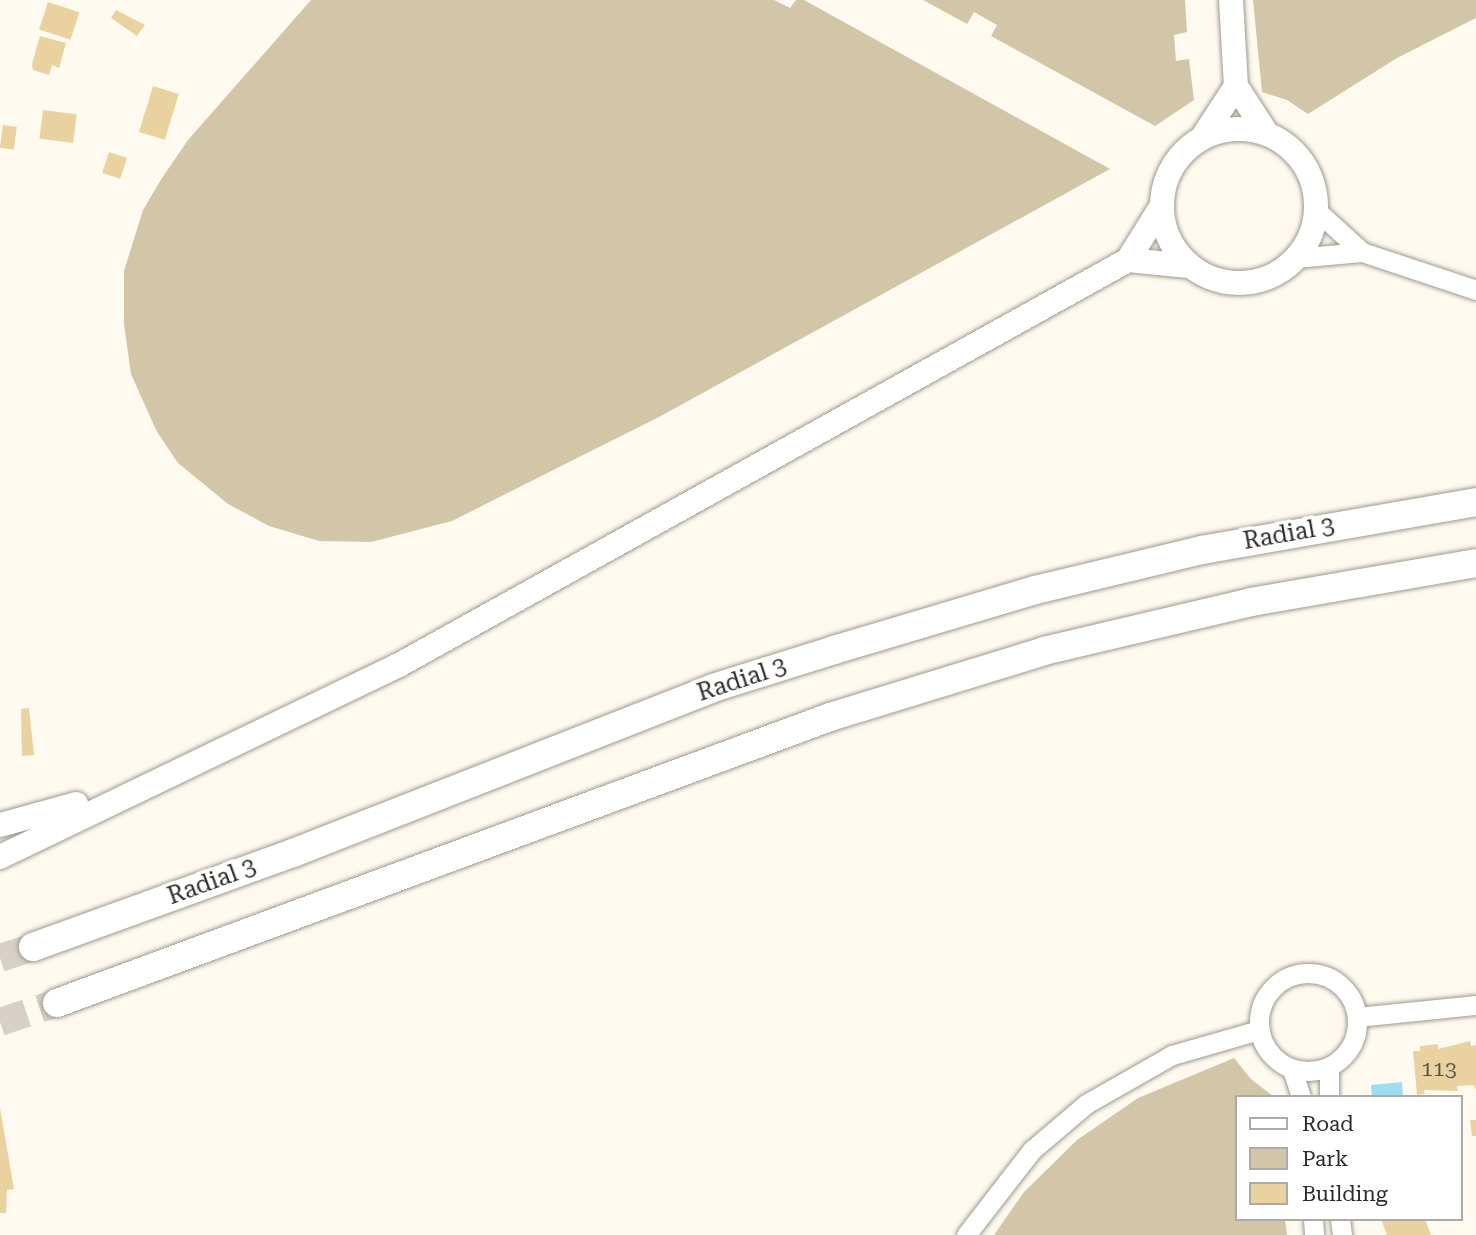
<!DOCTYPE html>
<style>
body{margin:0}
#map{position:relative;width:1476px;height:1235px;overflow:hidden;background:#fffaef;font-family:"Roboto Serif",serif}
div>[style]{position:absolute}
.green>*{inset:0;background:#d3c5a7}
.water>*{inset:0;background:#9cddf0}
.building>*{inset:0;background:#ead2a0;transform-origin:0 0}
.highway-tunnel>*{height:28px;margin-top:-14px;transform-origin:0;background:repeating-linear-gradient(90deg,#d5d1c7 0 28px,transparent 0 42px)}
.roads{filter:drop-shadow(0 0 2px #9e9990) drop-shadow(0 0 2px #9e9990)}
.minor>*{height:19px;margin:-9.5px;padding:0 9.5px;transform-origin:9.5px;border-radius:9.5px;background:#fff}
.minor>.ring{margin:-9.5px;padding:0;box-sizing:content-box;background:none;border:19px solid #fff;border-radius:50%}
.major>*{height:24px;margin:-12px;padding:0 12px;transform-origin:12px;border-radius:12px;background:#fff}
.major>.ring{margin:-12px;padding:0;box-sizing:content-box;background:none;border:24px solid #fff;border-radius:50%}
.highway>*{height:28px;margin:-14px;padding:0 14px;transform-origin:14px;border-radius:14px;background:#fff}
span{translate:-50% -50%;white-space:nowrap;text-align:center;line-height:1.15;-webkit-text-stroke:7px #fff;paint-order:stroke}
.number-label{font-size:21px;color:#5c5545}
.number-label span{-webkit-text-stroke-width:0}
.street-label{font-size:24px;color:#2d2b27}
.legend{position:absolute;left:1235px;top:1095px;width:228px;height:126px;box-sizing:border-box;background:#fff;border:2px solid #abaaa9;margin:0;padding:9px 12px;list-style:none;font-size:21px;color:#2d2b27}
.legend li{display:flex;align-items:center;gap:14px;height:35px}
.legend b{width:35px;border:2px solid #abaaa9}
</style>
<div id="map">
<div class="green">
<i style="clip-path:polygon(311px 0,774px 0,790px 8px,796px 0,804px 0,1110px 169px,659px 417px,452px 521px,371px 542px,319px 541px,269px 526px,228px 504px,178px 463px,157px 432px,131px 374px,124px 324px,124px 271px,143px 210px,162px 178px,188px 140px)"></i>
<i style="clip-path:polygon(923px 0,1185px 0,1187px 32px,1174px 35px,1176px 61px,1189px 59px,1194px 100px,1155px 126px,991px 36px,997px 25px,974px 12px,967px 24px)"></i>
<i style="clip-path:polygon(1253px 0,1476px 0,1476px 18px,1397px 58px,1308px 114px,1287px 100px,1262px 92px)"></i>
<i style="clip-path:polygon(1234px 1058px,1251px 1079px,1274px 1097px,1236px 1097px,1236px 1219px,1285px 1219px,1287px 1235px,994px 1235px,1024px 1192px,1077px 1140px,1138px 1098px)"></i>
</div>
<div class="water">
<i style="clip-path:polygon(1402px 1082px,1403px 1097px,1372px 1097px,1371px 1085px)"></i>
</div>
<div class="building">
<i style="left:48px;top:2px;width:33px;height:29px;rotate:18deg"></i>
<i style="clip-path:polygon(116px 10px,145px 25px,137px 36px,111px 18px)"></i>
<i style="clip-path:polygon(40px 36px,66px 43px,59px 68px,52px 65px,49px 75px,33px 70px,32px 64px)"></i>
<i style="left:153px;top:86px;width:27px;height:48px;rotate:17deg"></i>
<i style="left:43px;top:110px;width:34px;height:29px;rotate:7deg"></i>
<i style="left:3px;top:125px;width:14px;height:23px;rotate:8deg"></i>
<i style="left:109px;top:152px;width:19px;height:22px;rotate:18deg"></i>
<i style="clip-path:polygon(29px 708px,34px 755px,22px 756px,21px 709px)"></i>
<i style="clip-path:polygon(1470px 1041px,1471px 1046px,1476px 1045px,1476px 1090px,1474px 1085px,1457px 1086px,1458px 1091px,1424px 1090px,1425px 1094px,1417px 1095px,1413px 1051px,1420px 1051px,1420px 1046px,1438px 1044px,1438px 1049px)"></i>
<i style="clip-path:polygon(0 1108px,14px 1189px,7px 1190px,6px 1213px,0 1213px)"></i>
<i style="clip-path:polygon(1470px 1120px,1476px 1120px,1476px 1136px,1472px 1136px)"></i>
<i style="clip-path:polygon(1381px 1219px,1425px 1219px,1431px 1235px,1387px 1235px)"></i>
</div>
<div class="highway-tunnel">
<i style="left:0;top:958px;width:35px;rotate:-18deg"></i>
<i style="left:0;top:1022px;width:60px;rotate:-18.4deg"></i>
</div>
<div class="roads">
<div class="minor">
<i style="left:1316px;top:210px;width:62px;rotate:42.4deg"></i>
<i style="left:1362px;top:252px;width:120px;rotate:18.4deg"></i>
<i style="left:1295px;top:258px;width:67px;rotate:-5.1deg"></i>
<i class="ring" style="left:1259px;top:973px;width:79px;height:79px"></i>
<i style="left:1357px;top:1017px;width:120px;rotate:-5.8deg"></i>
<i style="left:1329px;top:1067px;width:30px;rotate:90deg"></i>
<i style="left:1292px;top:1069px;width:29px;rotate:72deg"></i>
<i style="left:1313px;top:1219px;width:16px;rotate:86deg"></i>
<i style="left:1340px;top:1219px;width:16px;rotate:83deg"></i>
<i style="left:966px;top:1235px;width:108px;rotate:-52.2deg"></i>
<i style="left:1032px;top:1150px;width:71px;rotate:-40.4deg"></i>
<i style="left:1086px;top:1104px;width:99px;rotate:-29.7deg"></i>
<i style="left:1172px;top:1055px;width:91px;rotate:-16deg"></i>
</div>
<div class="major">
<i style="left:1231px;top:0;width:86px;rotate:86.7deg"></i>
<i style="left:1236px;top:86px;width:57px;rotate:57.1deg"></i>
<i class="ring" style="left:1162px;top:129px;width:130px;height:130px"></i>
<i style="left:1202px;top:138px;width:62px;rotate:-56.8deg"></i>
<i style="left:1128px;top:260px;width:61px;rotate:5.6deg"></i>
<i style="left:0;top:825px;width:79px;rotate:-15.4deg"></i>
<i style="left:0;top:857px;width:443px;rotate:-25.7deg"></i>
<i style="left:399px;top:665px;width:834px;rotate:-29.05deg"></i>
<i style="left:1128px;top:260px;width:62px;rotate:-58.1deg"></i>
</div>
<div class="highway">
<i style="left:33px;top:947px;width:276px;rotate:-19.9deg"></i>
<i style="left:293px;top:853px;width:451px;rotate:-21.4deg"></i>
<i style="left:713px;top:688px;width:127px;rotate:-17.4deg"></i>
<i style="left:834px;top:650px;width:210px;rotate:-16.6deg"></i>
<i style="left:1035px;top:590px;width:172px;rotate:-13.5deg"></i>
<i style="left:1202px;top:550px;width:278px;rotate:-9.9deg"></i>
<i style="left:57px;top:1003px;width:824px;rotate:-20.3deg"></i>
<i style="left:830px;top:717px;width:224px;rotate:-17.1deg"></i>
<i style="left:1044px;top:651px;width:213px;rotate:-13.3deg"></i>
<i style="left:1251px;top:602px;width:228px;rotate:-9.8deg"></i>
</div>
</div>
<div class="number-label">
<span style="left:1439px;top:1069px">113</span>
</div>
<div class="street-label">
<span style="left:1289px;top:534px;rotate:-10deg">Radial 3</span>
<span style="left:742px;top:680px;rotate:-18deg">Radial 3</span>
<span style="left:212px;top:882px;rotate:-20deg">Radial 3</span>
</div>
<ul class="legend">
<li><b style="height:9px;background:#fff"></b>Road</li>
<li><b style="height:19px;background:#d3c5a7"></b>Park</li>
<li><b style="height:19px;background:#ead2a0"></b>Building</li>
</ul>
</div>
